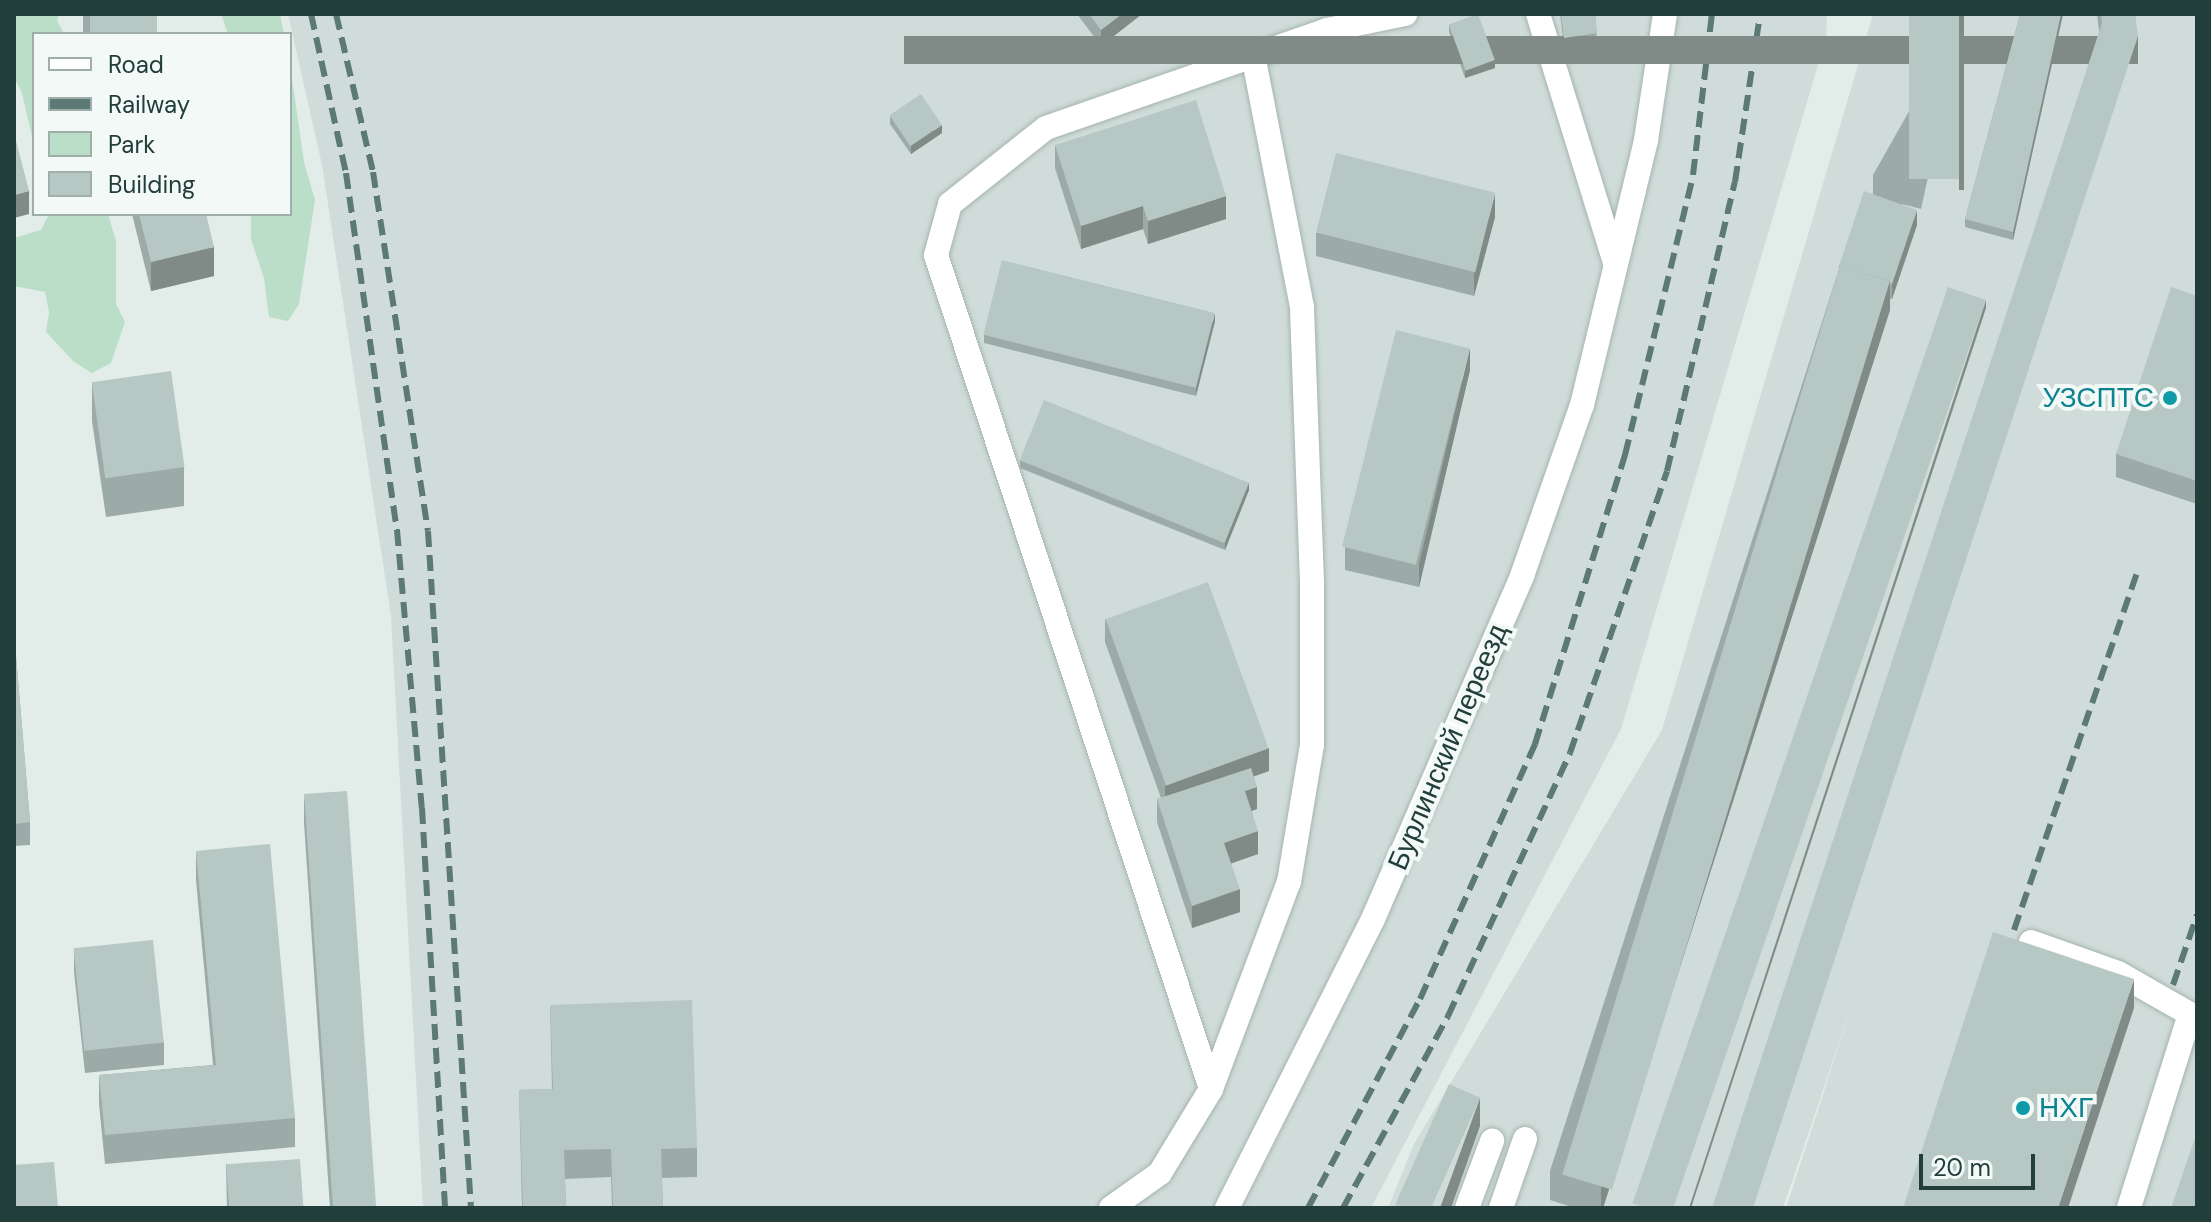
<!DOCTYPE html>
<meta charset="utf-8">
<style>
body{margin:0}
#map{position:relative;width:2211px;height:1222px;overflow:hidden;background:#e2ece9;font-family:"DM Sans",sans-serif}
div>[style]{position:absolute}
.built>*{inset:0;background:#d0dcd9}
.green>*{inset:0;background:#bbdec9}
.roads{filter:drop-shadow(0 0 2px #a5b4b1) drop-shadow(0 0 2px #a5b4b1)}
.minor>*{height:24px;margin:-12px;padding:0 12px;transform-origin:12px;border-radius:12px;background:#fff}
.rail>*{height:6px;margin-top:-3px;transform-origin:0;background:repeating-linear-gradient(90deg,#5c7976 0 16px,transparent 0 24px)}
.wall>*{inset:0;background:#9daba8;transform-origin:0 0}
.shaded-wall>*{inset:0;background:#808b88;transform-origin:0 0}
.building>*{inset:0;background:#b7c7c3;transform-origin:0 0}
.dots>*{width:22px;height:22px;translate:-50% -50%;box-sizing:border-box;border:4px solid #f3f9f7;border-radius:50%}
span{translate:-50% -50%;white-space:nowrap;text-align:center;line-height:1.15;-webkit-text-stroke:8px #f3f9f7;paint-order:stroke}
.culture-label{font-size:28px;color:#0d838f}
.right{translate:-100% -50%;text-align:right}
.left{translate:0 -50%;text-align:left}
.street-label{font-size:28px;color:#223e3a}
.frame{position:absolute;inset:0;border:16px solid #223e3a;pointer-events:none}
.legend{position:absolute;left:32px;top:32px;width:260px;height:184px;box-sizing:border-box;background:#f3f9f7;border:2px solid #9faeab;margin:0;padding:10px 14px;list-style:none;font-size:24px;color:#223e3a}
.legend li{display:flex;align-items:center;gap:16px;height:40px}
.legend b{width:40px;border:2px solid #9faeab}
.scale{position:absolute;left:1919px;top:1154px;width:116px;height:36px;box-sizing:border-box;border:4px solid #223e3a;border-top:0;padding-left:10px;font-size:24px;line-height:28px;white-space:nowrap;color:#223e3a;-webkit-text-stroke:6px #f3f9f7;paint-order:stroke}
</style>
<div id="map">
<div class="built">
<i style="clip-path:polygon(288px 14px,1827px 14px,1826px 38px,1621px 729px,1371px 1208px,423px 1208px,391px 616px,322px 165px)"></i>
<i style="clip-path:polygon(1873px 14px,2197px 14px,2197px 1208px,1786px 1208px,1853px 1002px,1783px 1208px,1388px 1208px,1414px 1144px,1662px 730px)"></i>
</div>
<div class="green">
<i style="clip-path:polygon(14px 14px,59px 14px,57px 20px,64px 34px,34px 34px,34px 145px,22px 93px,14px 77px)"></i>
<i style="clip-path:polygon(221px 14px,280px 14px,284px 34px,228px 34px)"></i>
<i style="clip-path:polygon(290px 65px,304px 162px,315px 200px,299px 304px,288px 321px,269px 317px,264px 278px,251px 239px,251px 214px,290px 214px)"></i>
<i style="clip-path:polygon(49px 214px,108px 214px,116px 241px,116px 304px,125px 322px,111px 363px,92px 373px,74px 362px,46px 332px,49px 312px,45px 292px,14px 286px,14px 238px,41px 230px)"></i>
</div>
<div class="roads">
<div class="minor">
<i style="left:1538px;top:14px;width:261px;rotate:72.8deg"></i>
<i style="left:2031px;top:942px;width:92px;rotate:19.6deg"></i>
<i style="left:2118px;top:973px;width:83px;rotate:29.7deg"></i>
<i style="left:2190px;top:1014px;width:203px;rotate:107.5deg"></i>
<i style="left:1211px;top:1089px;width:878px;rotate:-108.25deg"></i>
<i style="left:936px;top:255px;width:53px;rotate:-74.6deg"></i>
<i style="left:950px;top:204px;width:122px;rotate:-38.4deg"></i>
<i style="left:1046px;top:128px;width:298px;rotate:-19.2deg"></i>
<i style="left:1327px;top:30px;width:80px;rotate:-11.6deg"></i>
<i style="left:1111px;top:1208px;width:60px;rotate:-35.5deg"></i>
<i style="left:1160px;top:1173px;width:98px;rotate:-58.7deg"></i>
<i style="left:1211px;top:1089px;width:221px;rotate:-69.4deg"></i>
<i style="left:1289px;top:882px;width:139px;rotate:-80.5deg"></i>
<i style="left:1312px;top:745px;width:163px;rotate:-90deg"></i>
<i style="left:1312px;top:582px;width:275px;rotate:-92.1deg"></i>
<i style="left:1302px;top:307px;width:256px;rotate:-101deg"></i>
<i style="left:1227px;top:1208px;width:324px;rotate:-63.2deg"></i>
<i style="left:1373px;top:919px;width:374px;rotate:-66.5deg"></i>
<i style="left:1522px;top:576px;width:181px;rotate:-70.7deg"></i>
<i style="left:1582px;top:405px;width:273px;rotate:-76.4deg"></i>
<i style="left:1646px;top:140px;width:127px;rotate:-81.4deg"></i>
<i style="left:1467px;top:1208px;width:72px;rotate:-69.5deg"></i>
<i style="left:1501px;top:1208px;width:73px;rotate:-70.8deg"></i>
</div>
</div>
<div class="rail">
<i style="left:311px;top:14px;width:163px;rotate:77.6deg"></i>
<i style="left:346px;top:173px;width:361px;rotate:81.9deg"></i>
<i style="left:397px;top:530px;width:279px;rotate:84.9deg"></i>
<i style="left:422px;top:808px;width:401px;rotate:86.7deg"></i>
<i style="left:336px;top:14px;width:162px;rotate:76.8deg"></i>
<i style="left:373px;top:172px;width:363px;rotate:81.3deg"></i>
<i style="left:428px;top:531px;width:678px;rotate:86.37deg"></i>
<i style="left:2014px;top:930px;width:383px;rotate:-71deg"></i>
<i style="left:2173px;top:985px;width:74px;rotate:-71.1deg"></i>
<i style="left:1308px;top:1208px;width:237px;rotate:-61.8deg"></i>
<i style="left:1420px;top:999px;width:280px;rotate:-65.7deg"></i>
<i style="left:1535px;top:744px;width:303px;rotate:-72.7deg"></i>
<i style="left:1625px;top:455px;width:288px;rotate:-76.3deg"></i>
<i style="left:1693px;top:175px;width:162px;rotate:-83.3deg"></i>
<i style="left:1343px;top:1208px;width:219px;rotate:-61.3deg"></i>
<i style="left:1448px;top:1016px;width:290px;rotate:-65.1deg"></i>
<i style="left:1570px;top:753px;width:298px;rotate:-71deg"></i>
<i style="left:1667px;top:471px;width:297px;rotate:-76.8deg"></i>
<i style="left:1735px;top:182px;width:170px;rotate:-81.5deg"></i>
</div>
<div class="wall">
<i style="left:83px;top:14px;width:74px;height:21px"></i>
<i style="clip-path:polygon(1077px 14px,1142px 14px,1101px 46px)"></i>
<i style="clip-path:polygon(1560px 14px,1595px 14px,1597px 41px,1564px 46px)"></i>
<i style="clip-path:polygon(1964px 14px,1921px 209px,1902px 204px,1917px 225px,1892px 299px,1890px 299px,1890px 310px,1603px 1208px,1575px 1208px,1550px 1200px,1550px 1171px,1839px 269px,1839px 266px,1873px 195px,1873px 175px)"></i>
<i style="clip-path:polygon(2020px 14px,2063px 14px,2013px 240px,1965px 227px,1965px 219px)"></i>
<i style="clip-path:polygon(2097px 14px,2135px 14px,2138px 64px,2099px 31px)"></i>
<i style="clip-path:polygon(1449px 24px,1495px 68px,1465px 78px,1449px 32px)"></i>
<i style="clip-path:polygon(890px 116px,942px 133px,911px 154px,890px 124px)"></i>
<i style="clip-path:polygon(1055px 145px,1226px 219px,1148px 244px,1143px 229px,1081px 249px,1055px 168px)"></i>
<i style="clip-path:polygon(132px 214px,206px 214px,214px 276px,151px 291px)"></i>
<i style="clip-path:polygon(1495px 217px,1474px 296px,1316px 256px,1316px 233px)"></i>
<i style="clip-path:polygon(2197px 296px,2197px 504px,2116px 477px,2116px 454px)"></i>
<i style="clip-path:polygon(1215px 321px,1196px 396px,984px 343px,984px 335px)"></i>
<i style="clip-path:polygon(1470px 370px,1419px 587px,1345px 570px,1345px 547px)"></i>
<i style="clip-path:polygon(92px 383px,184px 467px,184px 506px,106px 517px,92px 421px)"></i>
<i style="clip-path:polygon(1020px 460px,1249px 490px,1225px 550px,1020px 468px)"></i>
<i style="clip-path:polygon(1105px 619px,1269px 771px,1254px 776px,1257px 809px,1252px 811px,1258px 854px,1231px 863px,1240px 912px,1192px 928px,1157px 822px,1157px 799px,1161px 798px,1105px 642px)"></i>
<i style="clip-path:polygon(14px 632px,30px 822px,30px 845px,14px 846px)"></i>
<i style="clip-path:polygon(304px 794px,375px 1208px,330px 1208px,304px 823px)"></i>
<i style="clip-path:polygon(196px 851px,295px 1118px,295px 1147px,105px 1164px,99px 1104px,99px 1075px,213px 1065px,196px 880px)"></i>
<i style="clip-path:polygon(74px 949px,164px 1042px,164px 1065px,85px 1073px,74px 972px)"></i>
<i style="clip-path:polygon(550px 1005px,697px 1148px,697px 1177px,662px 1178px,663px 1208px,612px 1208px,611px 1177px,565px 1179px,566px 1208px,522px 1208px,519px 1090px,552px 1089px)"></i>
<i style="clip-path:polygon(226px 1164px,303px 1208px,227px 1208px)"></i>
</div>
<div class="shaded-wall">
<i style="clip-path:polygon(1122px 14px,1142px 14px,1101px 46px,1101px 30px)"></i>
<i style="left:1959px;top:14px;width:5px;height:176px"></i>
<i style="clip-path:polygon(2061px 14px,2063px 14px,2013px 240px,2013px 232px)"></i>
<i style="left:2138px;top:36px;width:28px;height:1234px;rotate:90deg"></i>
<i style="clip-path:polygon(1495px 60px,1495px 68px,1465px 78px,1465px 70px)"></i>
<i style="clip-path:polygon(942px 125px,942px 133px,911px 154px,911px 146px)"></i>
<i style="clip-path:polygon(29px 191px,29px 214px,14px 218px,14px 195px)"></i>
<i style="clip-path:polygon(1495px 194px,1495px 217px,1474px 296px,1474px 274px)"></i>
<i style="clip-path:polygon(1226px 196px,1226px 219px,1148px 244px,1148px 221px)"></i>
<i style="clip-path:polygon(1143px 206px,1143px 229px,1081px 249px,1081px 226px)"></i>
<i style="clip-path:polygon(1917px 210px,1917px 225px,1892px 299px,1892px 284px)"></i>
<i style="clip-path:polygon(214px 247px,214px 276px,151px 291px,151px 262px)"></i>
<i style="clip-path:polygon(1890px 281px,1890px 310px,1603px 1208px,1601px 1208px,1601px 1187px)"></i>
<i style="clip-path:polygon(1986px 300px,1986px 308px,1691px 1208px,1689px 1208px)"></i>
<i style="clip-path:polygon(1215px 313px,1215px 321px,1196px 396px,1196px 388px)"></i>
<i style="clip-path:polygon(1470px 348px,1470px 370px,1419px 587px,1419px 564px)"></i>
<i style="clip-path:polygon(1249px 482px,1249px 490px,1225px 550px,1225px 542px)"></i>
<i style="clip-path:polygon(1269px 748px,1269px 771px,1165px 808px,1165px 786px)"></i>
<i style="clip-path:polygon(1257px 787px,1257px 809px,1245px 813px,1245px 791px)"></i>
<i style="clip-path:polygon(1258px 831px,1258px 854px,1224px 866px,1224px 843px)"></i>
<i style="clip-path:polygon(1240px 889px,1240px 912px,1192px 928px,1192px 906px)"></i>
<i style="clip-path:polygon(2134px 979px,2134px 1008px,2068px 1208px,2058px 1208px)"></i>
<i style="clip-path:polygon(1480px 1098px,1480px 1126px,1451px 1208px,1440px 1208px)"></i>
</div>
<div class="building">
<i style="left:90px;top:14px;width:67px;height:21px"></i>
<i style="clip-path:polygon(1089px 14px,1122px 14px,1101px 30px)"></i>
<i style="left:1478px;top:14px;width:49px;height:31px;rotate:70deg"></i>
<i style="clip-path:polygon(1561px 14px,1595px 14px,1597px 33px,1564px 38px)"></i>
<i style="left:1909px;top:14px;width:50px;height:165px"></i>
<i style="clip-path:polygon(2020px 14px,2061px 14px,2013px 232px,1965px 219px)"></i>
<i style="clip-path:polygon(2101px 14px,2135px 14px,2138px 36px,1753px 1208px,1712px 1208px,2102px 23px)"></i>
<i style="left:921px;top:94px;width:37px;height:38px;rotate:56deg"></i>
<i style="clip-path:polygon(1196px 100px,1226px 196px,1148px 221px,1143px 206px,1081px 226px,1055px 145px)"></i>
<i style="clip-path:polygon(14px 133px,29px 191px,14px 195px)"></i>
<i style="left:1336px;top:153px;width:164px;height:82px;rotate:14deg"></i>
<i style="clip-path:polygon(1864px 191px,1917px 210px,1892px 284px,1890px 283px,1890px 281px,1839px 266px)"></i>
<i style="clip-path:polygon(139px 214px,206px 214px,214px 247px,151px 262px)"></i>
<i style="left:1002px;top:260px;width:219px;height:77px;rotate:14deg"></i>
<i style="left:1840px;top:266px;width:52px;height:950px;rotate:17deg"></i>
<i style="left:1948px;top:287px;width:40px;height:969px;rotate:19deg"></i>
<i style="clip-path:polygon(2171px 287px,2197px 296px,2197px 481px,2116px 454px)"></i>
<i style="left:1396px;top:330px;width:76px;height:223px;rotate:14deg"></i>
<i style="left:171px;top:371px;width:97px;height:80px;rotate:82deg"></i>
<i style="left:1044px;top:400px;width:221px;height:65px;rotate:22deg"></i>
<i style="left:1208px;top:582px;width:177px;height:109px;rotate:70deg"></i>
<i style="clip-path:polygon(14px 632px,30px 822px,14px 824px)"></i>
<i style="clip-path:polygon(1251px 768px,1257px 787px,1245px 791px,1258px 831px,1224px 843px,1240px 889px,1192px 906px,1157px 799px)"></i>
<i style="left:347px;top:791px;width:418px;height:43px;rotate:86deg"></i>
<i style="clip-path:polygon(270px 844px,295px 1118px,105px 1135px,99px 1075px,216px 1065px,196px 851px)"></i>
<i style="clip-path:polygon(1993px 932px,2134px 979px,2058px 1208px,1903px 1208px)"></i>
<i style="left:153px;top:940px;width:103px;height:80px;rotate:84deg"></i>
<i style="clip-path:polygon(692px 1000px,697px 1148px,661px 1149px,663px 1208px,613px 1208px,611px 1149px,564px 1150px,566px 1208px,523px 1208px,519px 1090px,553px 1089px,550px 1005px)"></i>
<i style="left:1449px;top:1084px;width:34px;height:132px;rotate:24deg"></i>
<i style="clip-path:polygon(2197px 1132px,2197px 1208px,2171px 1208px)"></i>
<i style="left:300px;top:1159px;width:49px;height:74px;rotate:86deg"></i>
<i style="clip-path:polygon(54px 1162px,58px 1208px,14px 1208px,14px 1165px)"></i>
</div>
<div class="dots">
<i style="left:2170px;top:398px;background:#0f9aa8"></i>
<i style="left:2023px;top:1108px;background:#0f9aa8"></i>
</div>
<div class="culture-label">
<span class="right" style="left:2154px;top:398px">УЗСПТС</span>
<span class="left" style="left:2039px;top:1108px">НХГ</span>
</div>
<div class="street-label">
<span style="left:1448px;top:747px;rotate:-67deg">Бурлинский переезд</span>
</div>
<div class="frame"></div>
<ul class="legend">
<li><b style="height:10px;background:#fff"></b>Road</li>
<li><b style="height:10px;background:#5c7976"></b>Railway</li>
<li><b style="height:22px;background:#bbdec9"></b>Park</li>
<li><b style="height:22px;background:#b7c7c3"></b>Building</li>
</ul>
<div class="scale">20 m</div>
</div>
